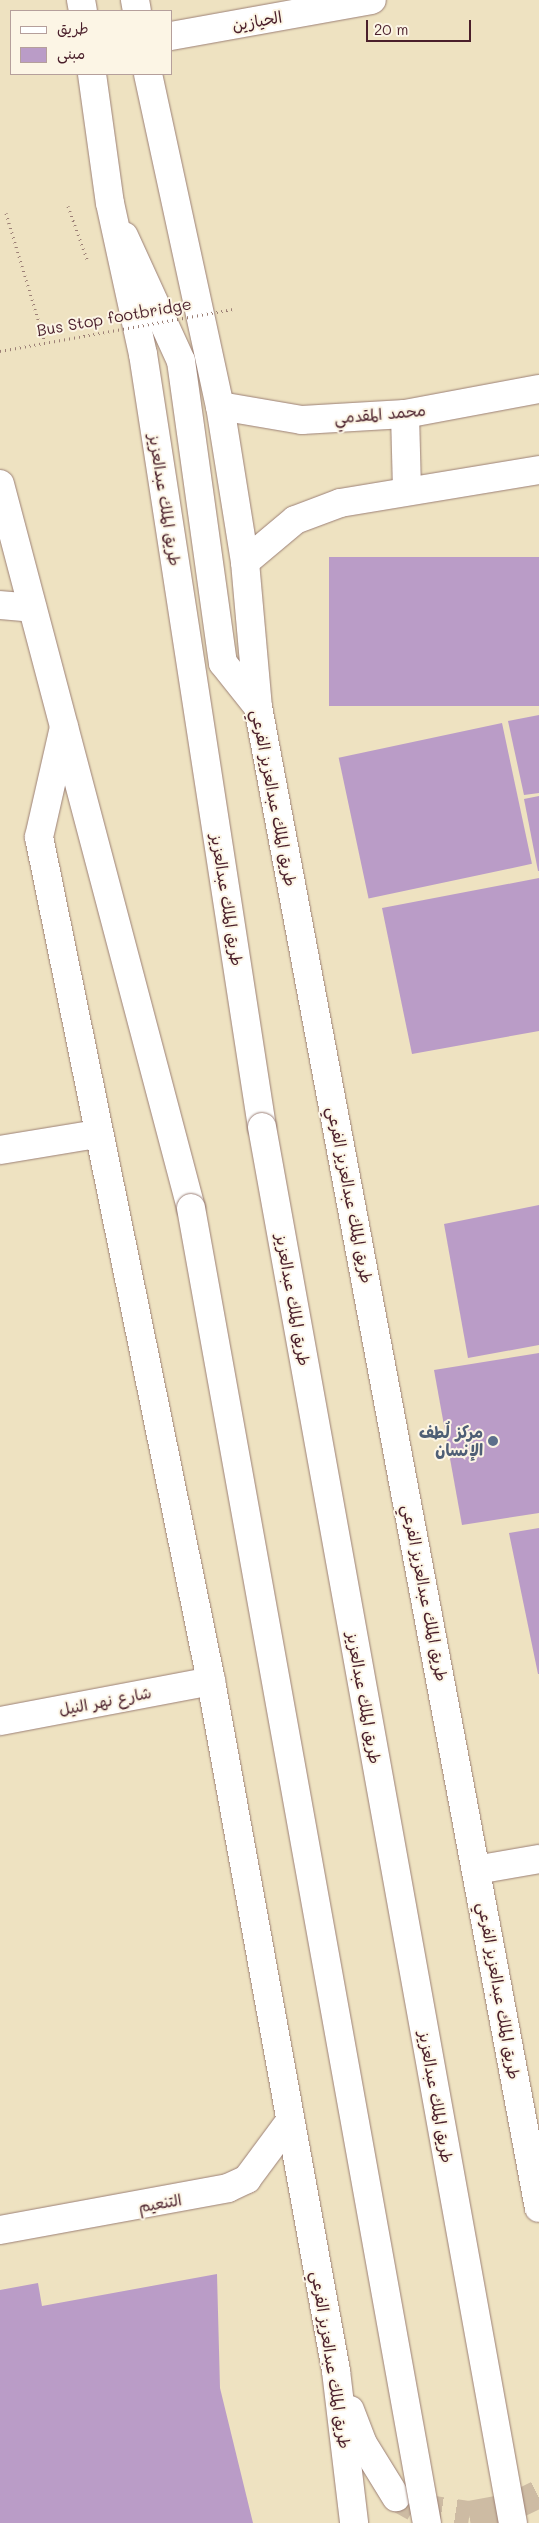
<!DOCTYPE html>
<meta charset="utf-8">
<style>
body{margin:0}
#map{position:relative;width:539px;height:2523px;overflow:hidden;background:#eee2c1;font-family:Mali,"Playpen Sans Arabic",sans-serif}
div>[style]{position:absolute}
.building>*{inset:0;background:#ba9cc7;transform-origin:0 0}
.tertiary-tunnel>*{height:28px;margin-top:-14px;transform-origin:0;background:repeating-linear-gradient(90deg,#cdbba3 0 28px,transparent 0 42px)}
.path>*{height:3px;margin-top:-1.5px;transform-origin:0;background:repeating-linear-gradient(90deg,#9c8076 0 1px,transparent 0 5px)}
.roads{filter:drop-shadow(0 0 1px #9c8076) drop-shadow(0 0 1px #9c8076)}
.minor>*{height:28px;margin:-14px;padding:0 14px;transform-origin:14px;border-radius:14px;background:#fff}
.tertiary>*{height:28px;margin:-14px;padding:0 14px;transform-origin:14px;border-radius:14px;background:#fff}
.primary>*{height:28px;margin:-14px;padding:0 14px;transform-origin:14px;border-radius:14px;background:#fff}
.path-bridge>*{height:3px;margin-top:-1.5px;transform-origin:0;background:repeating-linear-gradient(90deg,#9c8076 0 1px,transparent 0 5px)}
.bridges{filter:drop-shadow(0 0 1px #9c8076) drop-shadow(0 0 1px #9c8076)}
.primary-bridge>*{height:28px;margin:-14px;padding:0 14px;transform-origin:14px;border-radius:14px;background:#fff}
.dots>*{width:14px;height:14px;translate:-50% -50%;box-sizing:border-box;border:2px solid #fcf5e5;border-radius:50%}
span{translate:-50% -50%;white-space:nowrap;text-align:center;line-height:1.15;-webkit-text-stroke:4px #fcf5e5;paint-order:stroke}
.street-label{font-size:16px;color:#4a1f2b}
.service-label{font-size:16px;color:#4e5e75;font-weight:700}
.right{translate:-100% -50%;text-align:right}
.legend{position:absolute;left:10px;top:10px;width:162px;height:65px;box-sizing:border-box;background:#fcf5e5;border:1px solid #b59f9b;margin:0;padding:6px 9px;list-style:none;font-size:15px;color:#4a1f2b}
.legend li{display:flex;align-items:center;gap:10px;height:25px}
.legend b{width:25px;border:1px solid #b59f9b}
.scale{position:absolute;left:366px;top:20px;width:105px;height:22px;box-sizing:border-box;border:2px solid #4a1f2b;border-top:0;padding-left:6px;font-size:15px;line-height:18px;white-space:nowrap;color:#4a1f2b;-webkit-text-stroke:4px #fcf5e5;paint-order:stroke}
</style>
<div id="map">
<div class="building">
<i style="left:539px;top:557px;width:149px;height:210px;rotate:90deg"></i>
<i style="clip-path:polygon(539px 715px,539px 793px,524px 795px,508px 721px)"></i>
<i style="left:502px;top:723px;width:144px;height:167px;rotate:78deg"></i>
<i style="clip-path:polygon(539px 796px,539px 871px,538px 871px,524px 799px)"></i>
<i style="clip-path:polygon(539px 878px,539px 1031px,412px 1054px,382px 908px)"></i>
<i style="clip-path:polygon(539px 1205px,539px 1345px,468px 1358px,444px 1224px)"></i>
<i style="clip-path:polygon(539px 1353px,539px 1513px,462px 1525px,434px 1370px)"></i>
<i style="clip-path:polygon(539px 1528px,539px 1674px,538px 1674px,509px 1533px)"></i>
<i style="clip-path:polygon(217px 2274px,220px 2388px,253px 2523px,0 2523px,0 2290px,38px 2283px,42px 2306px)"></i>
</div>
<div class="tertiary-tunnel">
<i style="left:396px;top:2497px;width:21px;rotate:29deg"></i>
<i style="left:414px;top:2507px;width:56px;rotate:8.3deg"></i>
<i style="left:469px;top:2515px;width:44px;rotate:-10.5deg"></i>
<i style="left:512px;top:2507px;width:30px;rotate:-26deg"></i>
</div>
<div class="path">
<i style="left:68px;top:206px;width:59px;rotate:70.3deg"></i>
<i style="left:6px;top:213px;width:135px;rotate:73.2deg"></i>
</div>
<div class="roads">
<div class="minor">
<i style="left:171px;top:36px;width:204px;rotate:-10.2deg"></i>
<i style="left:0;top:1150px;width:98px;rotate:-9.4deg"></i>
<i style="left:0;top:1721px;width:215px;rotate:-10.7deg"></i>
<i style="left:476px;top:1870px;width:64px;rotate:-9.9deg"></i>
<i style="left:0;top:2230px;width:232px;rotate:-10.4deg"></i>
<i style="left:228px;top:2188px;width:21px;rotate:-25deg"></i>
<i style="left:247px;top:2179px;width:72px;rotate:-53.4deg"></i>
</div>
<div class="tertiary">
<i style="left:135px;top:0;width:11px;rotate:80deg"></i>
<i style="left:148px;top:74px;width:340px;rotate:77.8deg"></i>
<i style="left:220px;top:406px;width:158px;rotate:80.9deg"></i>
<i style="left:245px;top:562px;width:146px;rotate:84.9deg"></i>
<i style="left:124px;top:236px;width:137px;rotate:65.5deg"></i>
<i style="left:181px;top:361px;width:305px;rotate:82.1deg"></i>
<i style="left:223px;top:663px;width:56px;rotate:51.5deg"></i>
<i style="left:258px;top:707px;width:1527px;rotate:79.4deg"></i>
<i style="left:220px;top:406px;width:83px;rotate:9.7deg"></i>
<i style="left:302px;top:420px;width:103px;rotate:-3.3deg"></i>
<i style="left:405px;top:414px;width:136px;rotate:-10.6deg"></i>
<i style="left:405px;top:414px;width:76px;rotate:88.5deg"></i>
<i style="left:245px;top:562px;width:65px;rotate:-40deg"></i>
<i style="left:295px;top:520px;width:48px;rotate:-20.7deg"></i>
<i style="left:340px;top:503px;width:202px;rotate:-9.4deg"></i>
<i style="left:0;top:605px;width:32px;rotate:5deg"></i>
<i style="left:64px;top:727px;width:113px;rotate:102.8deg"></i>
<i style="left:39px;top:837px;width:861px;rotate:78.48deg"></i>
<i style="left:211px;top:1681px;width:701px;rotate:79.73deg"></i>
<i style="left:336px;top:2371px;width:153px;rotate:83.2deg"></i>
<i style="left:350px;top:2410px;width:34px;rotate:69deg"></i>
<i style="left:362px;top:2442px;width:65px;rotate:58.3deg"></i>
</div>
<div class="primary">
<i style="left:81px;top:0;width:11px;rotate:80deg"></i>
<i style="left:92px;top:74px;width:130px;rotate:82.1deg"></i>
<i style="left:110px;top:203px;width:155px;rotate:77.7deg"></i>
<i style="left:143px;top:354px;width:782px;rotate:81.25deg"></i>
<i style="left:0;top:484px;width:749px;rotate:75.22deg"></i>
</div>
</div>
<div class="path-bridge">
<i style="left:0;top:351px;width:237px;rotate:-10.2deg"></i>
</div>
<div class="bridges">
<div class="primary-bridge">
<i style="left:262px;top:1127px;width:1418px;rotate:79.81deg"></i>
<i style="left:191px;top:1208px;width:1336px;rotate:79.83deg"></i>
</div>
</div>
<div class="dots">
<i style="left:493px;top:1441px;background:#5c6f8a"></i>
</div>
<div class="street-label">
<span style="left:257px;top:21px;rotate:-10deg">الحيازين</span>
<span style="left:114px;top:317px;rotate:-10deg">Bus Stop footbridge</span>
<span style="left:380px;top:414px;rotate:-5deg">محمد المقدمي</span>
<span style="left:165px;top:500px;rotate:81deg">طريق الملك عبدالعزيز</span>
<span style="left:274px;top:798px;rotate:79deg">طريق الملك عبدالعزيز الفرعي</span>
<span style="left:227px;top:900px;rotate:81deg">طريق الملك عبدالعزيز</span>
<span style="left:350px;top:1195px;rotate:79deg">طريق الملك عبدالعزيز الفرعي</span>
<span style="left:293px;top:1300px;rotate:80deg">طريق الملك عبدالعزيز</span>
<span style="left:425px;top:1593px;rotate:79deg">طريق الملك عبدالعزيز الفرعي</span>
<span style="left:364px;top:1698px;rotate:80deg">طريق الملك عبدالعزيز</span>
<span style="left:105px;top:1701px;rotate:-11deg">شارع نهر النيل</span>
<span style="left:499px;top:1991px;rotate:80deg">طريق الملك عبدالعزيز الفرعي</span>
<span style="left:436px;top:2097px;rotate:80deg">طريق الملك عبدالعزيز</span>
<span style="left:160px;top:2203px;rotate:-10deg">التنعيم</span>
<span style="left:331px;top:2360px;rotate:81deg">طريق الملك عبدالعزيز الفرعي</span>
</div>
<div class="service-label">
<span class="right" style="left:483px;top:1441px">مركز لُطف<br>الإنسان</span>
</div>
<ul class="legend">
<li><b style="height:6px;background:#fff"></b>طريق</li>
<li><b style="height:14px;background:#ba9cc7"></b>مبنى</li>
</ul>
<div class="scale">20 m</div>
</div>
